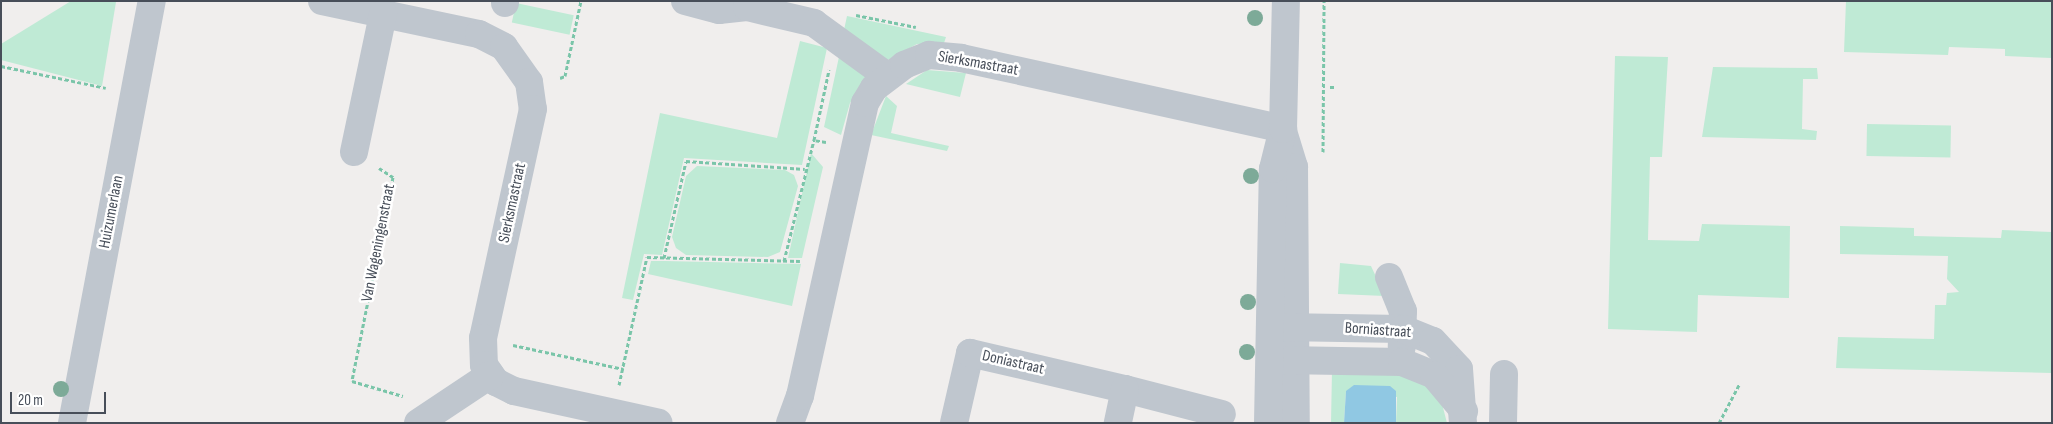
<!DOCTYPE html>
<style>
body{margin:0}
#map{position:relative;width:2053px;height:424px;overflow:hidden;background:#f0eeed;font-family:"Sofia Sans Condensed",sans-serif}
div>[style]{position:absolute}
.green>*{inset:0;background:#bfead5;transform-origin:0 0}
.water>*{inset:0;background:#90c8e3}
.path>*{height:3px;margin-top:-1.5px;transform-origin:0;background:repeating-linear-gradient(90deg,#7ac5a9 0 4px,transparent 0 6.5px)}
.minor>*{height:28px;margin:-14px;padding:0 14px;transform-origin:14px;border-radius:14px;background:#bfc6ce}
.trees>*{width:16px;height:16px;margin:-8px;border-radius:50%;background:#7daa98}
span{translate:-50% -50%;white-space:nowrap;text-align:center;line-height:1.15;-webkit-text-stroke:5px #fff;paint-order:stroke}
.street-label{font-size:16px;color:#474e59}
.frame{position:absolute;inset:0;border:2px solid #474e59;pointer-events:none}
.scale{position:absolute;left:10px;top:392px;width:96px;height:22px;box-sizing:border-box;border:2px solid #474e59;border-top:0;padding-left:6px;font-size:15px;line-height:18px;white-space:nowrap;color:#474e59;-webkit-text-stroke:4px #fff;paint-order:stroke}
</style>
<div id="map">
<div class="green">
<i style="clip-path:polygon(71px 1px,116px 2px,102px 86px,1px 60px,1px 44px)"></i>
<i style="clip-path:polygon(1846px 1px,2052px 1px,2052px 58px,2005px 56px,2005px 49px,1949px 47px,1948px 55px,1844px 52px)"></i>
<i style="left:516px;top:3px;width:59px;height:20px;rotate:12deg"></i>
<i style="clip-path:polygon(847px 16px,946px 37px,944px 43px,917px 44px,886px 61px,844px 30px)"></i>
<i style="clip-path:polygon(800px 41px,827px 48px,802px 165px,684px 158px,662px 255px,644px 254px,633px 300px,622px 298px,660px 113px,777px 138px)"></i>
<i style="clip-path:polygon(840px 52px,868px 75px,850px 103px,841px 135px,824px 127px)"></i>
<i style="clip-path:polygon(1615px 56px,1668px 57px,1662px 157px,1650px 157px,1648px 240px,1699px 241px,1702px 224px,1790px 226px,1789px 298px,1698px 295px,1697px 332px,1608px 329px)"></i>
<i style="clip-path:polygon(1713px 67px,1817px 68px,1818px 79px,1803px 79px,1802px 129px,1817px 131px,1816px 140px,1702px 137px)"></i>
<i style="clip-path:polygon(927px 70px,966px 73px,960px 97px,906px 84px)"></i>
<i style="clip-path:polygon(886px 96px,897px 106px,891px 133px,949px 146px,947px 151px,871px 135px)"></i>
<i style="left:1867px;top:124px;width:84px;height:32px;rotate:1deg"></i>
<i style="clip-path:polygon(811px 153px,823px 167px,802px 258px,788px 258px)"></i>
<i style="clip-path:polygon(697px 166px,785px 170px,794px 175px,798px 186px,780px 252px,768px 257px,686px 255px,676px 248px,672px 237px,686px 176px)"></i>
<i style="clip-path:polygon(1840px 226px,1914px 228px,1914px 236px,2001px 238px,2002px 230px,2052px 232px,2052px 373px,1836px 368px,1838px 337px,1934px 339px,1935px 305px,1946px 305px,1947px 293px,1959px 292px,1947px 279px,1948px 256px,1840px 254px)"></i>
<i style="clip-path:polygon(651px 261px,665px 261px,801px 264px,792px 306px,648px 274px)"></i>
<i style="clip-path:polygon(1340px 263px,1371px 266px,1385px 296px,1338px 294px)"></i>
<i style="clip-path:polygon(1332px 370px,1408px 373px,1440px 396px,1447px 423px,1396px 423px,1397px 397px,1346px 391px,1344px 423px,1331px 423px)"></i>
</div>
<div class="water">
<i style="clip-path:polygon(1354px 385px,1390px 386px,1396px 391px,1396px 423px,1344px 423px,1346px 391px)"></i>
</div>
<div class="path">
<i style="left:856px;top:15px;width:61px;rotate:11.3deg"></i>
<i style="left:1px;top:66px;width:107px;rotate:11.8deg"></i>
<i style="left:560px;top:78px;width:5px;rotate:-22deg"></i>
<i style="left:565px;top:76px;width:77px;rotate:-78deg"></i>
<i style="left:1330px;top:87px;width:4px"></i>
<i style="left:826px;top:142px;width:12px;rotate:-171deg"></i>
<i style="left:814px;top:140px;width:72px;rotate:-77.9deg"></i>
<i style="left:1323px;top:152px;width:151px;rotate:-89.6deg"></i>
<i style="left:379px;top:168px;width:17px;rotate:33deg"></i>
<i style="left:393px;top:177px;width:208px;rotate:101.4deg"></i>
<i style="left:352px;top:381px;width:53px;rotate:16.4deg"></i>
<i style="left:664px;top:258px;width:99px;rotate:-77.2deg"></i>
<i style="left:686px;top:161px;width:119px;rotate:3.8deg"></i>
<i style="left:784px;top:261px;width:125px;rotate:-76.1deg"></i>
<i style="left:513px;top:345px;width:113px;rotate:12.3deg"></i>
<i style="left:619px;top:385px;width:131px;rotate:-77.7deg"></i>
<i style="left:647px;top:257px;width:153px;rotate:1.5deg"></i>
<i style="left:1719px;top:423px;width:45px;rotate:-62.3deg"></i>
</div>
<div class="minor">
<i style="left:322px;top:1px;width:160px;rotate:11.9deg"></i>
<i style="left:479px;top:34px;width:28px;rotate:27deg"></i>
<i style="left:504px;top:47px;width:43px;rotate:54.5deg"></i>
<i style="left:529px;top:82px;width:27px;rotate:82deg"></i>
<i style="left:533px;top:109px;width:234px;rotate:102.3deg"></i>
<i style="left:483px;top:338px;width:27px;rotate:88deg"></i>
<i style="left:484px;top:365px;width:21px;rotate:55deg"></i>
<i style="left:496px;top:382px;width:20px;rotate:27deg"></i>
<i style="left:514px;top:391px;width:148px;rotate:12.4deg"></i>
<i style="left:685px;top:1px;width:35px;rotate:15deg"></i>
<i style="left:719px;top:10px;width:28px;rotate:-6deg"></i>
<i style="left:748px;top:1px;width:6px;rotate:99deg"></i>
<i style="left:747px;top:7px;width:69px;rotate:13.4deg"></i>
<i style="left:814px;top:23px;width:90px;rotate:36deg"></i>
<i style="left:505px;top:3px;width:2px;rotate:-90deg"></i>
<i style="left:1283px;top:131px;width:38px;rotate:73deg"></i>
<i style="left:1294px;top:167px;width:256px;rotate:89.6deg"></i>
<i style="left:354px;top:152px;width:141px;rotate:-78.1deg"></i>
<i style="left:1389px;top:277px;width:37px;rotate:68deg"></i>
<i style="left:1403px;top:311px;width:36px;rotate:92deg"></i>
<i style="left:1280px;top:327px;width:123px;rotate:0.9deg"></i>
<i style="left:1403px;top:329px;width:32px;rotate:22deg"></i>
<i style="left:1433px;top:341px;width:38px;rotate:47deg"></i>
<i style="left:1459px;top:369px;width:54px;rotate:85.8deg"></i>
<i style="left:1281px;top:360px;width:121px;rotate:0.9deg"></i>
<i style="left:1402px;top:362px;width:35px;rotate:22deg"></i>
<i style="left:1434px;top:375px;width:47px;rotate:50.2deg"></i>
<i style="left:1125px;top:389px;width:100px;rotate:14.5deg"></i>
<i style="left:72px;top:423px;width:430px;rotate:-79.3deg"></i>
<i style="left:418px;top:423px;width:87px;rotate:-33.7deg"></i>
<i style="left:790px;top:423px;width:29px;rotate:-70deg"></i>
<i style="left:800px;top:396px;width:300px;rotate:-77.5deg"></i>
<i style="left:865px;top:103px;width:17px;rotate:-59deg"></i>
<i style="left:874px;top:88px;width:38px;rotate:-37deg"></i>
<i style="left:904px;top:65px;width:27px;rotate:-22deg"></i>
<i style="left:929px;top:55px;width:32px;rotate:5deg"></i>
<i style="left:961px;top:58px;width:330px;rotate:12.4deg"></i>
<i style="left:954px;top:423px;width:72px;rotate:-77.1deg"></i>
<i style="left:970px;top:353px;width:159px;rotate:13.1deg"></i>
<i style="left:1125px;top:389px;width:35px;rotate:102deg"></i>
<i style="left:1268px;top:423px;width:254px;rotate:-88.9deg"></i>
<i style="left:1273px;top:169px;width:41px;rotate:-76deg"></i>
<i style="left:1283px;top:129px;width:128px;rotate:-88.7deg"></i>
<i style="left:1503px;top:423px;width:49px;rotate:-88.8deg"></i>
</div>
<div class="trees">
<i style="left:1255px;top:18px"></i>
<i style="left:1251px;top:176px"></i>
<i style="left:1248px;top:302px"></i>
<i style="left:1247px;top:352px"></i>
<i style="left:61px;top:389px"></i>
</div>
<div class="street-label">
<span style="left:978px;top:64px;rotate:10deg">Sierksmastraat</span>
<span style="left:513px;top:203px;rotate:-78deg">Sierksmastraat</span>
<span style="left:112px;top:212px;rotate:-79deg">Huizumerlaan</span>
<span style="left:379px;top:243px;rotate:-79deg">Van Wageningenstraat</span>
<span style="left:1378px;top:331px;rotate:4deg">Borniastraat</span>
<span style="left:1013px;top:363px;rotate:13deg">Doniastraat</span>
</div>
<div class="frame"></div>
<div class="scale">20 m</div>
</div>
